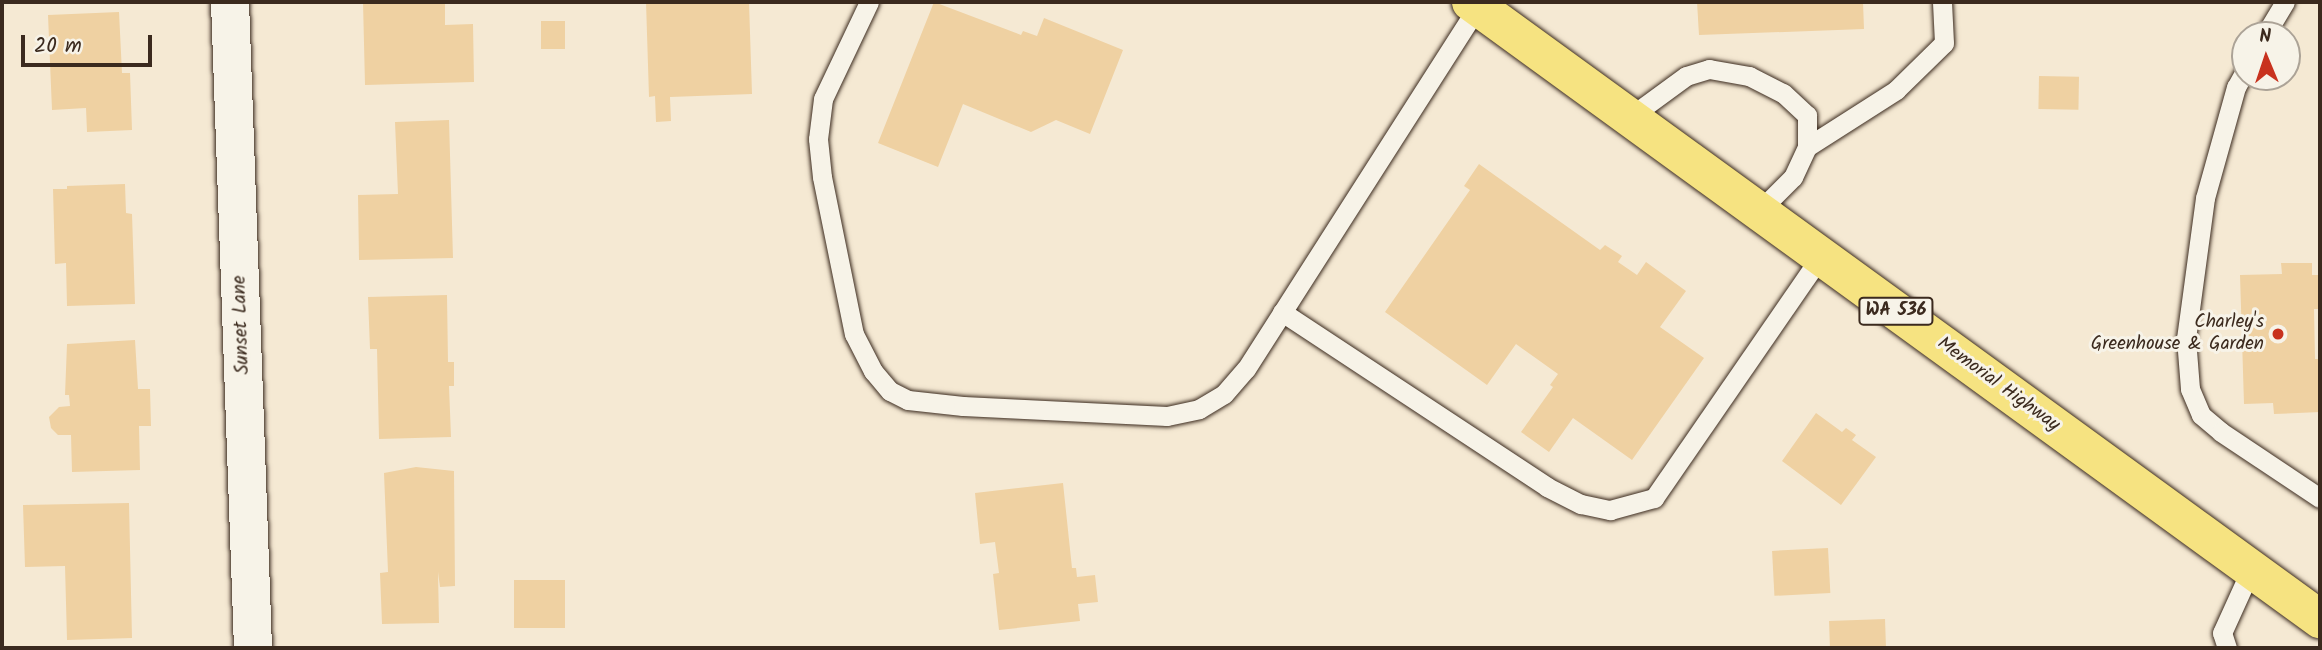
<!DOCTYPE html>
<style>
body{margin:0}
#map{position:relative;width:2322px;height:650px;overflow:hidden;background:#f5e9d3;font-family:Kalam,sans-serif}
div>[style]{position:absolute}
.building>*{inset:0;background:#efd1a2;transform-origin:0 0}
.roads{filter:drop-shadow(0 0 2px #3b2a1e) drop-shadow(0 0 2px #3b2a1e)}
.lane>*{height:19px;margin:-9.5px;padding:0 9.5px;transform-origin:9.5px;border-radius:9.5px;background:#f7f3e8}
.street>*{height:38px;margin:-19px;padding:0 19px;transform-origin:19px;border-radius:19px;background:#f7f3e8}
.primary>*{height:38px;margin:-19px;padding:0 19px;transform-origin:19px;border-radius:19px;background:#f6e381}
.dots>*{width:19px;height:19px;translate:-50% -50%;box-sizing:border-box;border:4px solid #f7f3e8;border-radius:50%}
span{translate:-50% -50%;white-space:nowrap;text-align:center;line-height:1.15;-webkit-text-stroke:6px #f7f3e8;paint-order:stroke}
.shield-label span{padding:2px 5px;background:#f7f3e8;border:2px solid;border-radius:5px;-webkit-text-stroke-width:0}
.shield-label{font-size:18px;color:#3b2a1e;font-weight:700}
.poi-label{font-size:19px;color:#3b2a1e}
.right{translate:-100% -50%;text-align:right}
.street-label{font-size:19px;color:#3b2a1e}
.frame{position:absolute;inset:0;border:4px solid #3b2a1e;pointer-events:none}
.north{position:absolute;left:2231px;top:21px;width:70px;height:70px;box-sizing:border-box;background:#f7f3e8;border:2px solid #aca397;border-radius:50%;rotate:358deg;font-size:19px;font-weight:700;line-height:28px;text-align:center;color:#3b2a1e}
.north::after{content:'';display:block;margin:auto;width:24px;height:32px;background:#c8321e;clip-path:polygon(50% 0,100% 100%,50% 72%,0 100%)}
.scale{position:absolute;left:21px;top:35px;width:131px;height:32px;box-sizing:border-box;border:4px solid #3b2a1e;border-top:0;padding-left:9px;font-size:21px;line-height:24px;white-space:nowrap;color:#3b2a1e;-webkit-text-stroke:5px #f7f3e8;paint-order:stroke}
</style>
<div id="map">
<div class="building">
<i style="clip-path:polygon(363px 2px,445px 2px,445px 25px,473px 24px,474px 82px,365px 85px)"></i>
<i style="clip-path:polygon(646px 2px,749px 2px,752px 94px,670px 97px,671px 121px,656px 122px,655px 96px,649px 97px)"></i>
<i style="clip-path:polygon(934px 2px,1021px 35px,1023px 31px,1037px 36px,1044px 18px,1123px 50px,1090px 134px,1056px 120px,1031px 132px,963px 104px,938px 167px,878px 143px)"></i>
<i style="clip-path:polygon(1697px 2px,1863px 2px,1864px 29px,1699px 35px)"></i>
<i style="clip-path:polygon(119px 12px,122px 73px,130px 73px,132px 130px,87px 132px,86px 108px,52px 110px,48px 15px)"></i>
<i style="left:541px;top:21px;width:24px;height:28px"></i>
<i style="left:2039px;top:76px;width:40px;height:33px;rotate:1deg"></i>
<i style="clip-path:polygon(449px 120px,453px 258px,359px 260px,358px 195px,398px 194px,395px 122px)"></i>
<i style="clip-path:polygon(1479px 164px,1600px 250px,1605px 245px,1622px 256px,1618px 262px,1637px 275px,1646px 262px,1686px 291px,1660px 327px,1704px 358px,1632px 460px,1573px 418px,1549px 452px,1521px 432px,1553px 387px,1550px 385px,1558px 374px,1516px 344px,1487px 385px,1385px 312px,1470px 190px,1464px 186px)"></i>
<i style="clip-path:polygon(125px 184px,126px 213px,132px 214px,135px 304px,67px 306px,66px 263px,55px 264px,53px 189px,67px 189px,67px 186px)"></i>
<i style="clip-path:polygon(2281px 263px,2312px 263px,2312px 275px,2320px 275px,2320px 309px,2314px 309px,2315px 359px,2320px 359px,2320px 412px,2274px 414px,2273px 403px,2244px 404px,2240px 275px,2282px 274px)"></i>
<i style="clip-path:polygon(447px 295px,448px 362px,454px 362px,454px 386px,449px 386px,451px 437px,379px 439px,377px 349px,370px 349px,368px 297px)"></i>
<i style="clip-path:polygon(135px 340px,138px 389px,150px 389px,151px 426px,139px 426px,140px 470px,72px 472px,71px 435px,58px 435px,51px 428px,49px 417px,59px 407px,70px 406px,69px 395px,65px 395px,67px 344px)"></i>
<i style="clip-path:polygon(1816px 413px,1842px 432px,1846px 428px,1856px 435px,1852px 440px,1876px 457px,1841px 505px,1782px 461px)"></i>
<i style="clip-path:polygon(416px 467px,454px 471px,455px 586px,440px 587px,438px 572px,439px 623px,382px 624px,380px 573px,388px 572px,384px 473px)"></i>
<i style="clip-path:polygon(1063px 483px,1072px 568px,1076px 568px,1077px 577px,1095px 575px,1098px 602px,1078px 604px,1080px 621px,999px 630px,993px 574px,999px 573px,995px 542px,980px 544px,975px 493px)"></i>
<i style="clip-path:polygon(129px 503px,132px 638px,67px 640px,65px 566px,25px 567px,23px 505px)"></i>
<i style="left:1828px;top:548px;width:45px;height:56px;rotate:87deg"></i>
<i style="left:514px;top:580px;width:51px;height:48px"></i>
<i style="left:1885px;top:619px;width:29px;height:56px;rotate:88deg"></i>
</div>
<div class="roads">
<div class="lane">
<i style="left:869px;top:2px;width:107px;rotate:115.4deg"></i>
<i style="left:823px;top:99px;width:40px;rotate:97.1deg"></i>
<i style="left:818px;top:139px;width:38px;rotate:84deg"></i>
<i style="left:822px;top:177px;width:160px;rotate:78.5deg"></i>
<i style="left:854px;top:334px;width:42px;rotate:62.8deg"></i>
<i style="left:873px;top:371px;width:26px;rotate:50deg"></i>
<i style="left:890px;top:391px;width:20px;rotate:27deg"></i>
<i style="left:908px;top:400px;width:55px;rotate:6.2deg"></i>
<i style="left:963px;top:406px;width:204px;rotate:2.8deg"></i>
<i style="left:1167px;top:416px;width:33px;rotate:-12deg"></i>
<i style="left:1199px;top:409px;width:29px;rotate:-31deg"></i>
<i style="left:1224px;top:394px;width:33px;rotate:-49deg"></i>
<i style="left:1246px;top:369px;width:431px;rotate:-57.4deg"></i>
<i style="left:2265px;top:35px;width:39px;rotate:-59deg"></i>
<i style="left:2245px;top:71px;width:18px;rotate:119deg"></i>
<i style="left:2236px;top:87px;width:115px;rotate:105.6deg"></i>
<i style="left:2205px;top:198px;width:141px;rotate:97.7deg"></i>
<i style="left:2186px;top:338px;width:51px;rotate:85.5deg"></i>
<i style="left:2190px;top:389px;width:28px;rotate:67deg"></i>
<i style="left:2201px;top:415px;width:26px;rotate:40deg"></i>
<i style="left:2221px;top:432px;width:119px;rotate:33.7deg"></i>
<i style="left:1630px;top:117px;width:69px;rotate:-36.2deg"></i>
<i style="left:1686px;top:76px;width:24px;rotate:-17deg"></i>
<i style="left:1709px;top:69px;width:41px;rotate:9.9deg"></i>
<i style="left:1749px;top:76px;width:38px;rotate:27deg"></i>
<i style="left:1783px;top:93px;width:33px;rotate:43deg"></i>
<i style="left:1807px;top:115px;width:32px;rotate:90deg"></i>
<i style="left:1807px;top:147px;width:33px;rotate:115deg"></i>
<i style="left:1793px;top:177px;width:48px;rotate:135deg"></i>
<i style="left:1807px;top:147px;width:106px;rotate:-32.6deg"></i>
<i style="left:1896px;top:90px;width:67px;rotate:-44.4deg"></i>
<i style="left:1944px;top:43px;width:41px;rotate:-92.8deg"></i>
<i style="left:1282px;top:312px;width:318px;rotate:33.4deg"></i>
<i style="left:1547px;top:487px;width:38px;rotate:27deg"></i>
<i style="left:1581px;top:504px;width:30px;rotate:12deg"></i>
<i style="left:1610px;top:510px;width:46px;rotate:-15.3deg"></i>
<i style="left:1654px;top:498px;width:294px;rotate:-55.4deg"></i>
<i style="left:2227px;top:648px;width:16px;rotate:-108deg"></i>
<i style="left:2222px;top:633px;width:70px;rotate:-65.6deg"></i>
</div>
<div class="street">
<i style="left:230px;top:2px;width:646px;rotate:87.96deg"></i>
</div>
<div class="primary">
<i style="left:1471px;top:2px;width:1050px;rotate:36.01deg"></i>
</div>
</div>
<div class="dots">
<i style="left:2278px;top:334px;background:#c8321e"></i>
</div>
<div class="shield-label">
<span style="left:1896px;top:311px">WA 536</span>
</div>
<div class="poi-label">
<span class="right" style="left:2264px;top:334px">Charley's<br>Greenhouse &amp; Garden</span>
</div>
<div class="street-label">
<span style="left:242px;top:325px;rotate:-92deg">Sunset Lane</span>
<span style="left:1998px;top:385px;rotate:36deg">Memorial Highway</span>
</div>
<div class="frame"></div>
<div class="north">N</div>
<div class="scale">20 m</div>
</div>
